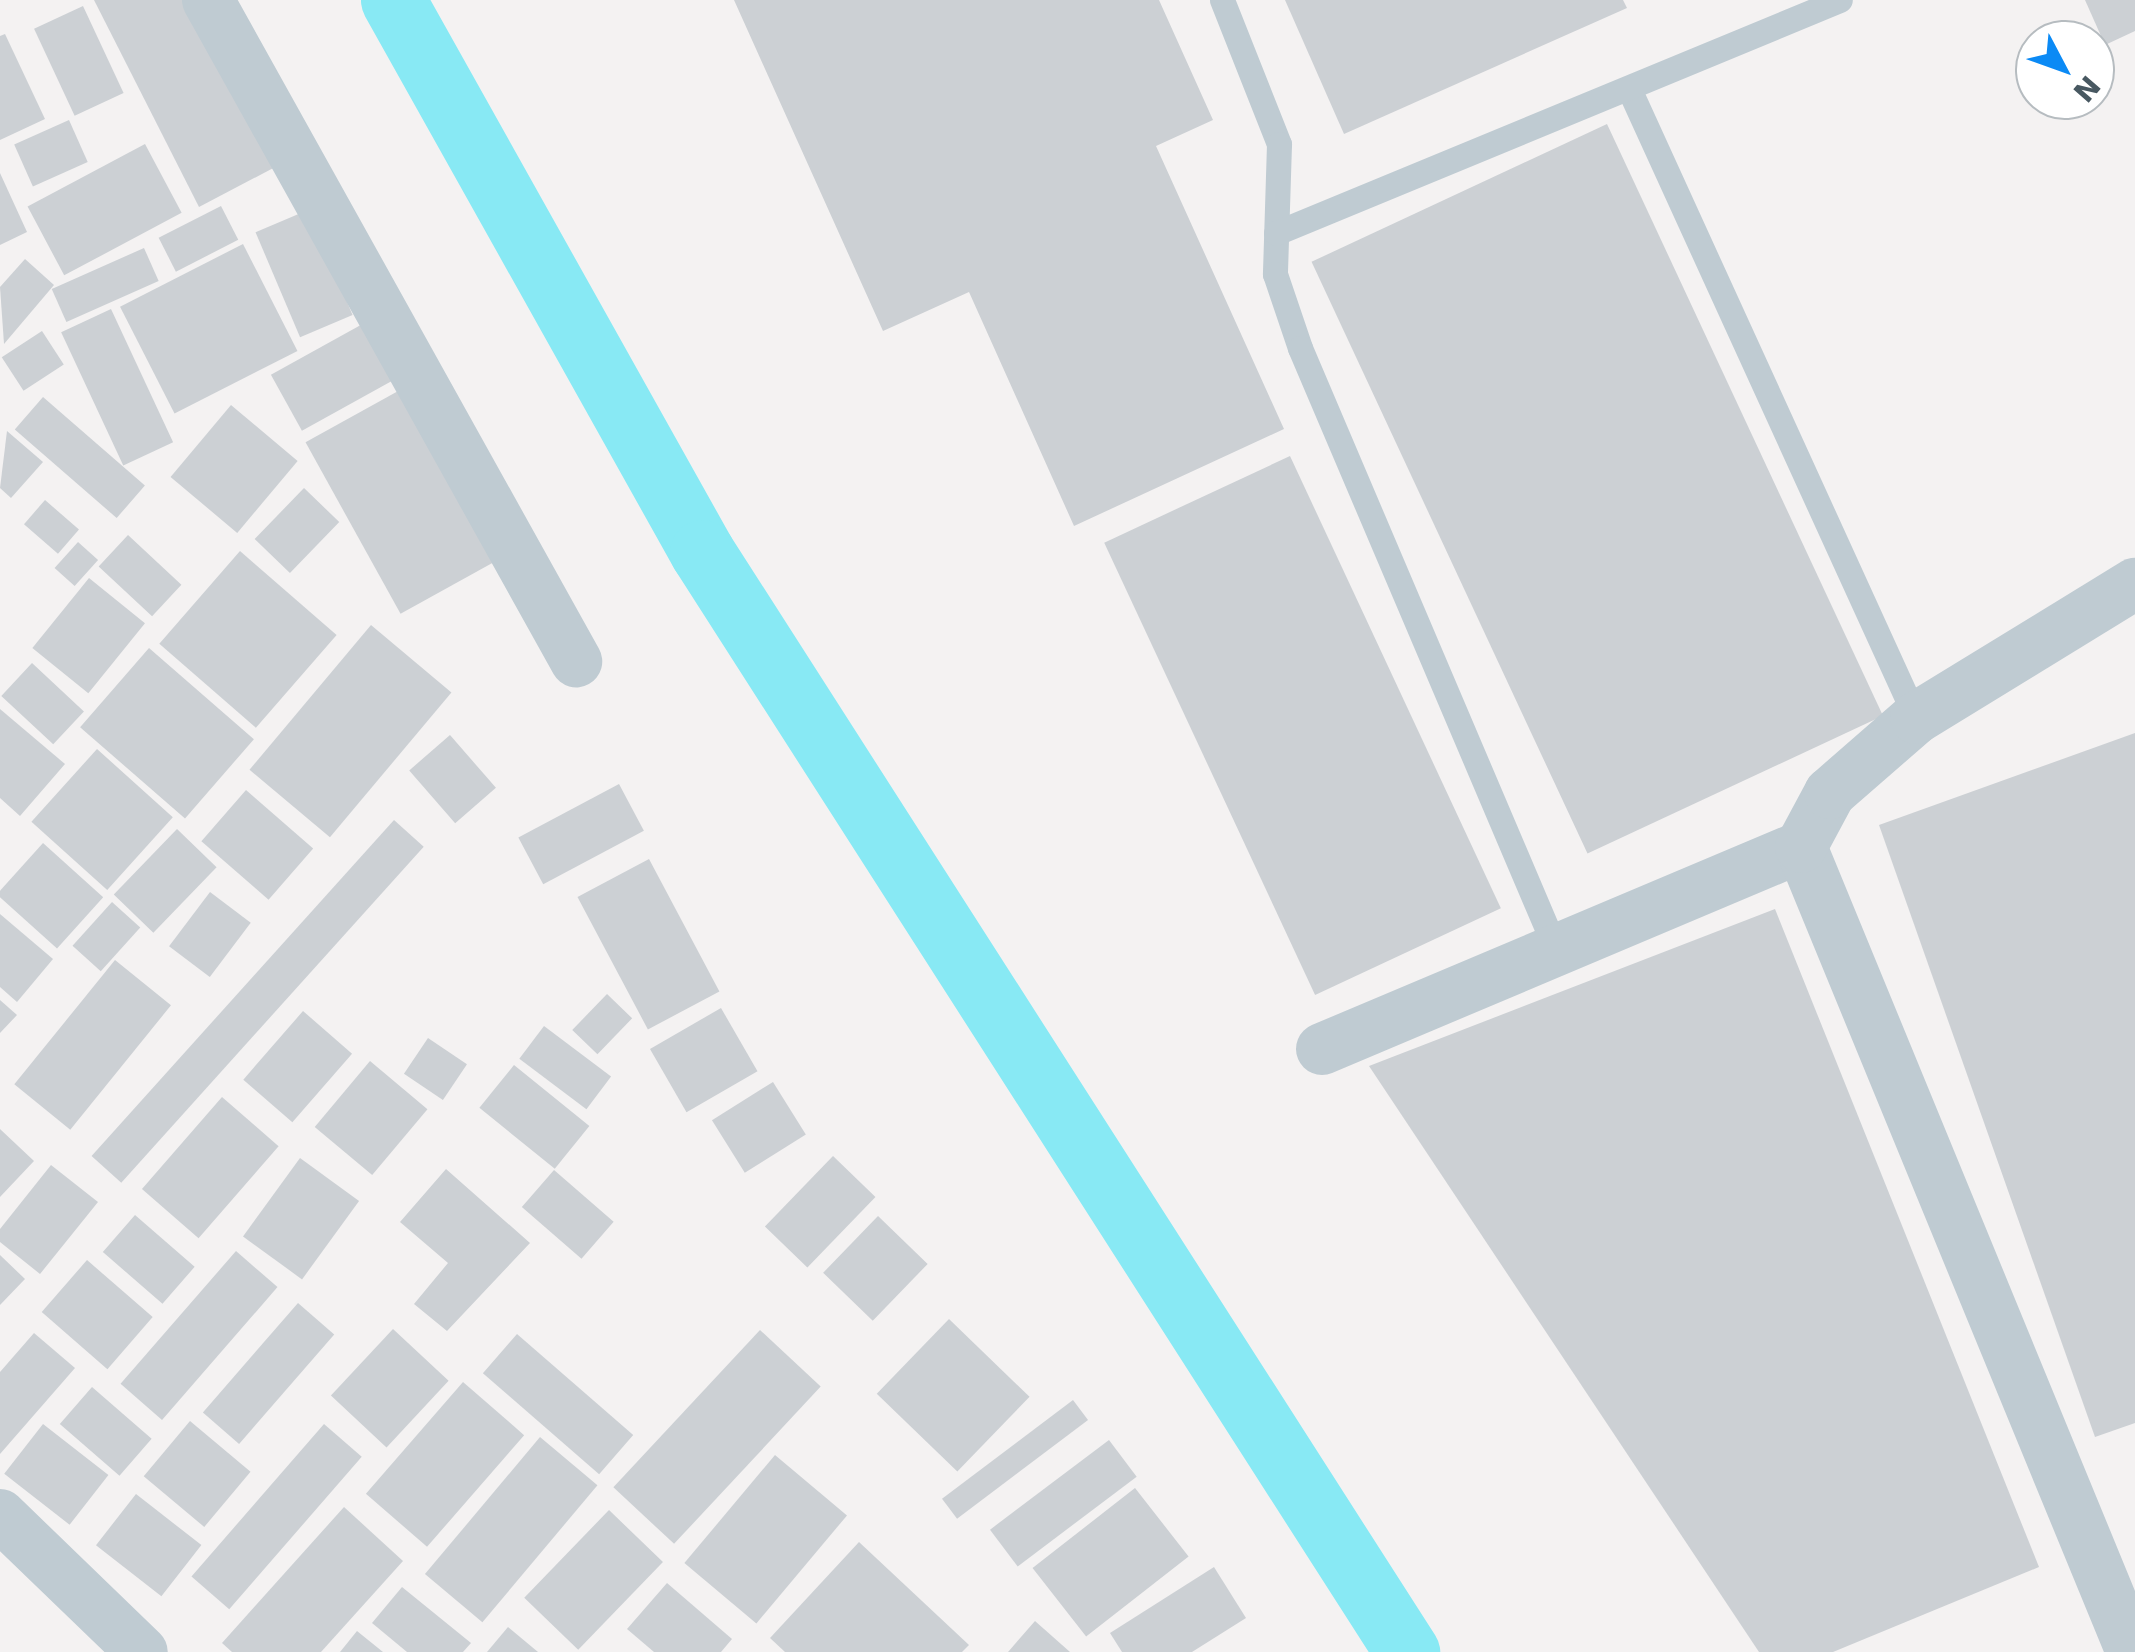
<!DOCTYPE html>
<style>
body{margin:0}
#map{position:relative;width:2135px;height:1652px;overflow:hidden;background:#f4f2f2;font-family:"DejaVu Sans",sans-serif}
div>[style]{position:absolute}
.canal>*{height:65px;margin:-32.5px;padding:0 32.5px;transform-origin:32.5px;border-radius:32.5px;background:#88e9f4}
.building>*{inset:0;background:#ccd0d4;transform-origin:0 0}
.lane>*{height:25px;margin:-12.5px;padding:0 12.5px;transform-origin:12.5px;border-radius:12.5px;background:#bfcbd2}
.street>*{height:52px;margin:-26px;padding:0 26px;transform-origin:26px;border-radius:26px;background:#bfcbd2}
span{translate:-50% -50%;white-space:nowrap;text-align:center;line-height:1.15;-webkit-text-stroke:8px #fff;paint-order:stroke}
.north{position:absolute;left:2015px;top:20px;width:100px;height:100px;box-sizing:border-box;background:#fff;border:2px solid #b6bcc0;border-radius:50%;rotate:131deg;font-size:28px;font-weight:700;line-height:40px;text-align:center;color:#485861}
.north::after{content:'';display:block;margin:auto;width:35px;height:45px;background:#0b8af5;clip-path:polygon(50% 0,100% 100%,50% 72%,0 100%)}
</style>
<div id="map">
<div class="canal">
<i style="left:393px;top:0;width:633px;rotate:60.76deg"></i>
<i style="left:702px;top:552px;width:1307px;rotate:57.34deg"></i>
</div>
<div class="building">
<i style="clip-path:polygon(94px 0,196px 0,279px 165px,199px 207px)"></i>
<i style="clip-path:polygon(734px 0,1159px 0,1213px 120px,1156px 146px,1284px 429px,1074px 526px,969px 292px,883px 331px)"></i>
<i style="clip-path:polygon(1285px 0,1623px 0,1627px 8px,1344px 134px)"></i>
<i style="clip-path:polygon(2085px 0,2135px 0,2135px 31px,2105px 45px)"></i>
<i style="left:83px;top:6px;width:96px;height:54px;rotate:65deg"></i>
<i style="clip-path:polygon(5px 34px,45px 119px,0 140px,0 36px)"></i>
<i style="left:69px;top:120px;width:46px;height:60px;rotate:66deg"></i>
<i style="left:1607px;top:124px;width:653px;height:326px;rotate:65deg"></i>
<i style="left:145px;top:144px;width:78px;height:133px;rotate:62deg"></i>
<i style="clip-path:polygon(0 173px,27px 232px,0 245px)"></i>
<i style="left:221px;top:206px;width:38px;height:70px;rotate:63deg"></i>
<i style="left:308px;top:210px;width:114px;height:57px;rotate:67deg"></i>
<i style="left:243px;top:244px;width:120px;height:138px;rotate:63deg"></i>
<i style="left:144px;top:248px;width:36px;height:101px;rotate:66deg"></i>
<i style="clip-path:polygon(25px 259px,54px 285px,4px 344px,0 287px)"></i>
<i style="left:111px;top:309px;width:147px;height:55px;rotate:65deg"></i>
<i style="left:368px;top:321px;width:64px;height:111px;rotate:61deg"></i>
<i style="left:42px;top:331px;width:40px;height:48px;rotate:57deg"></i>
<i style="left:400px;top:390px;width:196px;height:108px;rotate:61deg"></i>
<i style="left:43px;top:397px;width:135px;height:43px;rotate:41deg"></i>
<i style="left:231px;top:405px;width:87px;height:94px;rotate:40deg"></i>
<i style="clip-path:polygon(7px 431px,43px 462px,11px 498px,0 488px)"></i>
<i style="left:1290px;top:456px;width:499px;height:205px;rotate:65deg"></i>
<i style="left:304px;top:488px;width:49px;height:71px;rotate:44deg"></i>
<i style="left:45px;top:500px;width:45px;height:32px;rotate:41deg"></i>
<i style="left:128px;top:535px;width:73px;height:43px;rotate:43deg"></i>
<i style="left:78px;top:542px;width:27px;height:35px;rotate:42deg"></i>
<i style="left:240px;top:551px;width:128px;height:123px;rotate:41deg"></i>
<i style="left:89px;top:578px;width:72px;height:90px;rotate:39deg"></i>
<i style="left:371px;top:625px;width:105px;height:189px;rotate:40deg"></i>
<i style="left:149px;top:648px;width:139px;height:105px;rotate:41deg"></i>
<i style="left:32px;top:663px;width:71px;height:45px;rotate:43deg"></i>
<i style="clip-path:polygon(0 709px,65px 764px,20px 816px,0 798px)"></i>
<i style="clip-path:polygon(2135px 733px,2135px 1423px,2095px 1437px,1879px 825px)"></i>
<i style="left:450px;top:735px;width:70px;height:54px;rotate:49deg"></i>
<i style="left:97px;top:749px;width:102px;height:98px;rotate:42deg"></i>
<i style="left:619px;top:784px;width:53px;height:114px;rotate:62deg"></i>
<i style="left:246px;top:790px;width:89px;height:68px;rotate:41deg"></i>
<i style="left:394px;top:820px;width:40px;height:452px;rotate:42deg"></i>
<i style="left:177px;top:829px;width:55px;height:91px;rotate:44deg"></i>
<i style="left:43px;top:843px;width:81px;height:69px;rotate:42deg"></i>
<i style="left:649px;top:859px;width:150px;height:81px;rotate:62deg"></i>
<i style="left:210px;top:892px;width:51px;height:68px;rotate:37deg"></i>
<i style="left:112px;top:902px;width:38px;height:59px;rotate:42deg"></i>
<i style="clip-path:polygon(1775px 909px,2039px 1567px,1833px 1652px,1759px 1652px,1369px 1066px)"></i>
<i style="clip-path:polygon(0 914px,53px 959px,17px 1002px,0 987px)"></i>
<i style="left:115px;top:960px;width:72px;height:160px;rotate:39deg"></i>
<i style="left:607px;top:994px;width:35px;height:50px;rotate:44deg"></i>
<i style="clip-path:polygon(0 1000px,17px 1015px,0 1033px)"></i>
<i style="left:721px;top:1008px;width:73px;height:82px;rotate:60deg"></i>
<i style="left:303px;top:1011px;width:65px;height:91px;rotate:41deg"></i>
<i style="left:544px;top:1026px;width:84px;height:41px;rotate:37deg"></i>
<i style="left:428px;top:1038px;width:47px;height:43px;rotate:34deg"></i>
<i style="left:370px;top:1061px;width:75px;height:86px;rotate:40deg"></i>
<i style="left:514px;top:1065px;width:97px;height:55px;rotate:39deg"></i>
<i style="left:773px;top:1082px;width:62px;height:72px;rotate:58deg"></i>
<i style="left:222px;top:1097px;width:75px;height:122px;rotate:41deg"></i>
<i style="clip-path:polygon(0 1129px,34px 1161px,0 1197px)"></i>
<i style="left:833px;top:1156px;width:59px;height:98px;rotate:44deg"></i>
<i style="left:300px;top:1158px;width:73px;height:97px;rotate:36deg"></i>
<i style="clip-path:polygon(51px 1165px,98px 1202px,40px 1274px,0 1242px,0 1229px)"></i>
<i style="clip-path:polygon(446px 1169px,530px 1243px,447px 1331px,414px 1304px,448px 1263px,400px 1222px)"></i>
<i style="left:554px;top:1170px;width:79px;height:49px;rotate:41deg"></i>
<i style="left:135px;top:1215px;width:79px;height:49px;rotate:41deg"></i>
<i style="left:878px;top:1216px;width:69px;height:79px;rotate:44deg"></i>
<i style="left:236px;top:1251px;width:55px;height:176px;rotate:41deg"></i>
<i style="clip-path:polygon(0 1255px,25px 1279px,0 1305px)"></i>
<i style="left:87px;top:1260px;width:87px;height:69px;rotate:41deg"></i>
<i style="left:298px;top:1303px;width:48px;height:145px;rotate:41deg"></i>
<i style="left:949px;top:1319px;width:112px;height:104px;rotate:44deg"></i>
<i style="left:393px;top:1329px;width:76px;height:91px;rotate:43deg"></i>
<i style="left:760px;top:1330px;width:83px;height:215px;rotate:43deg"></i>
<i style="clip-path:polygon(34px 1333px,75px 1368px,0 1454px,0 1372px)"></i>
<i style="left:517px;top:1334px;width:154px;height:52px;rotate:41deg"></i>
<i style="left:463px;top:1382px;width:81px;height:148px;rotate:41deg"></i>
<i style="left:92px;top:1387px;width:79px;height:49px;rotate:41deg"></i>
<i style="left:1073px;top:1400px;width:25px;height:164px;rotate:53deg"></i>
<i style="left:190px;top:1421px;width:79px;height:72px;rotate:40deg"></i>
<i style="left:43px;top:1424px;width:83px;height:63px;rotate:38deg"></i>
<i style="left:324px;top:1424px;width:50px;height:202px;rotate:41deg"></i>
<i style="left:540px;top:1437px;width:75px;height:179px;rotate:40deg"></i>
<i style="left:1109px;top:1440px;width:46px;height:149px;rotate:53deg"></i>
<i style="left:775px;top:1455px;width:94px;height:141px;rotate:40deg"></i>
<i style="left:1135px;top:1488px;width:87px;height:130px;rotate:52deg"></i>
<i style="left:136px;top:1494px;width:83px;height:65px;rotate:38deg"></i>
<i style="clip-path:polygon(344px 1507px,403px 1561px,321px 1652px,232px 1652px,222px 1643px)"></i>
<i style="left:609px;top:1510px;width:75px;height:122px;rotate:44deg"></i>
<i style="clip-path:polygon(859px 1542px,969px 1645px,962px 1652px,785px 1652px,770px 1638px)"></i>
<i style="clip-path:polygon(1214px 1567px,1246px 1618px,1192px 1652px,1122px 1652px,1110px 1633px)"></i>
<i style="clip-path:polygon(667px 1583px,732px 1639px,721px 1652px,654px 1652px,627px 1629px)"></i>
<i style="clip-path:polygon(402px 1587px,471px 1643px,463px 1652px,407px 1652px,372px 1623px)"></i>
<i style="clip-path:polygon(1035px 1621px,1070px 1652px,1008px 1652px)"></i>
<i style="clip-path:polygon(508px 1627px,538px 1652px,487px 1652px)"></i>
<i style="clip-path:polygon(357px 1631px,383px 1652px,340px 1652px)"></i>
</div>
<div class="lane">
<i style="left:1222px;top:0;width:155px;rotate:68.4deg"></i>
<i style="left:1279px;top:144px;width:130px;rotate:91.8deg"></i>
<i style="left:1275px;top:274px;width:78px;rotate:71.3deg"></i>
<i style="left:1300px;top:348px;width:649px;rotate:66.95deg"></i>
<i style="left:1630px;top:91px;width:689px;rotate:65.48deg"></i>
<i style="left:1276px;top:233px;width:610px;rotate:-22.45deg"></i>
</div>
<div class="street">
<i style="left:208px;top:0;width:757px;rotate:60.89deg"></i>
<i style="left:1322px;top:1049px;width:520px;rotate:-22.87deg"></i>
<i style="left:0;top:1515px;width:197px;rotate:44deg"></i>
<i style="left:2132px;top:1652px;width:870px;rotate:-112.35deg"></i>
<i style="left:1801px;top:847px;width:61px;rotate:-61.8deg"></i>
<i style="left:1830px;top:793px;width:114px;rotate:-41.1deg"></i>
<i style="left:1916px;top:718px;width:257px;rotate:-31.5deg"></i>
</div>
<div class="north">N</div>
</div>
